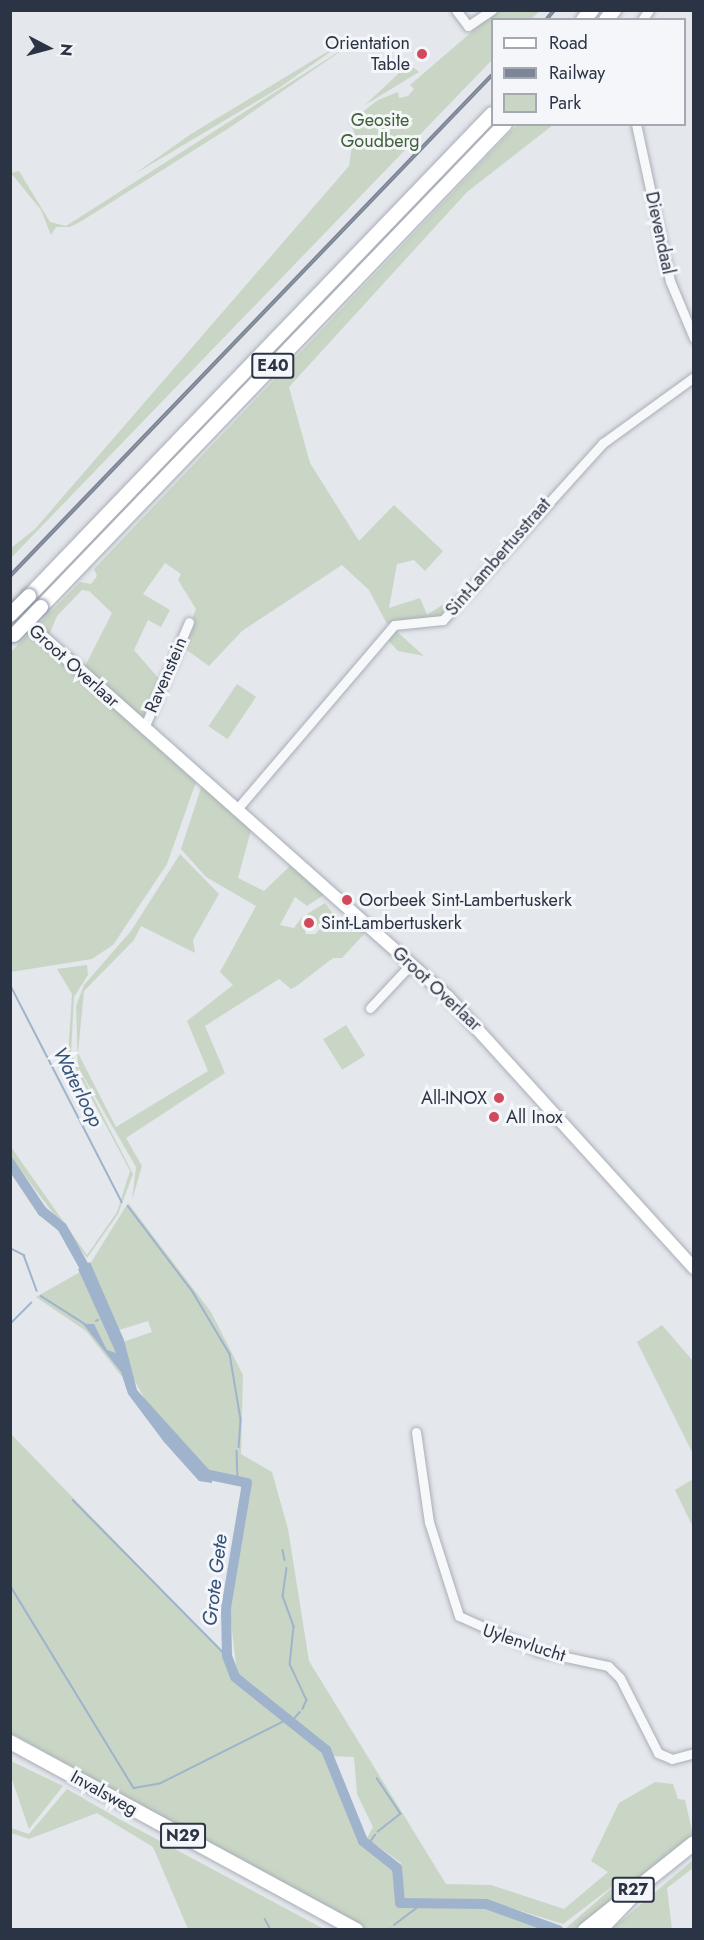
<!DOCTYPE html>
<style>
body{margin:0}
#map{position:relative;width:704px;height:1940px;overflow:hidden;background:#e4e7ec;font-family:Jost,sans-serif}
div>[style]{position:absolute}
.green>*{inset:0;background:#c9d6c5;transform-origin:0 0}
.water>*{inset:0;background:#9fb4cc}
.stream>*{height:1.5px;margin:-0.75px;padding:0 0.75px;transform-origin:0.75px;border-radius:0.75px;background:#9fb4cc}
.river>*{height:10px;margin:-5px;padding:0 5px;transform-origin:5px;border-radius:5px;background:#9fb4cc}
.roads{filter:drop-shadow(0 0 2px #a9aeb7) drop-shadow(0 0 2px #a9aeb7)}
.minor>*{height:9px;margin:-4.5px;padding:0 4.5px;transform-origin:4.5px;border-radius:4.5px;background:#f7f8fa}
.major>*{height:12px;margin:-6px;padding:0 6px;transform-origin:6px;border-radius:6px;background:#fff}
.highway>*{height:14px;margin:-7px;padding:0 7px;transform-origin:7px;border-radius:7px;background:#fff}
.rail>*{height:4px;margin-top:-2px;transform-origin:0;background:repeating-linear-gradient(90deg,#f4f6f9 0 4.5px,#7d8696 0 9px);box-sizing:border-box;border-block:2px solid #7d8696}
.bridges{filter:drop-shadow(0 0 2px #8b94a3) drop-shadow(0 0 2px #8b94a3)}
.highway-bridge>*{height:14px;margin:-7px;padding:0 7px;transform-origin:7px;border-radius:7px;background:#fff}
.dots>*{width:16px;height:16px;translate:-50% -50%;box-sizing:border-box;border:3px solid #f4f6f9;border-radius:50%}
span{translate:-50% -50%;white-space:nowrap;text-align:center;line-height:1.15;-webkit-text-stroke:6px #f4f6f9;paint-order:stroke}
.shield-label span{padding:2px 4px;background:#f4f6f9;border:2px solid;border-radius:4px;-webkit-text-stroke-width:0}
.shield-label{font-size:16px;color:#2b3445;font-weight:700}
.poi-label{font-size:18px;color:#2b3445}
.right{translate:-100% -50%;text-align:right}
.left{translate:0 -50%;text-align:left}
.park-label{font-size:18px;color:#3f6138}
.street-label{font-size:18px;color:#2b3445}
.water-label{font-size:20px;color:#34527a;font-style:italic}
.frame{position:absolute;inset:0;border:12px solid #2b3445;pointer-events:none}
.legend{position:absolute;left:491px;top:18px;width:195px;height:108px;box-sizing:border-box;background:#f4f6f9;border:2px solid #a4a8b1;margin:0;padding:8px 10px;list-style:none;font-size:18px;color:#2b3445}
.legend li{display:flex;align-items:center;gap:12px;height:30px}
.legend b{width:30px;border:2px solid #a4a8b1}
.north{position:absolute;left:18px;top:18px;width:60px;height:60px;-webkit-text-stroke:4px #f4f6f9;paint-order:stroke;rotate:96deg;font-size:16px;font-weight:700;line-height:24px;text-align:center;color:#2b3445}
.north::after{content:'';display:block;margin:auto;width:21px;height:27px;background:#2b3445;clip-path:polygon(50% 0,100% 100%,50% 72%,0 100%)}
</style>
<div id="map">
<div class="green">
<i style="clip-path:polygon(496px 11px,540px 11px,531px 19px,492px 20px,492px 60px,11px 558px,11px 548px,35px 529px,349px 166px,354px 131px,348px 123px,378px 100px,398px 92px,399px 98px,408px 96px,414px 89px,410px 85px)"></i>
<i style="clip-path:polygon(350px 38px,279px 88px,133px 175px,191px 134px)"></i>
<i style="clip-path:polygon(357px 40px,229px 128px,80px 222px,70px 227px,56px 227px,51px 235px,41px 210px,11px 173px,19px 171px,50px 222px,66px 226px)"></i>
<i style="clip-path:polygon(408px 63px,419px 72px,365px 105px,396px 76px)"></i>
<i style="clip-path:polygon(517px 125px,553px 125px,467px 192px,289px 387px,310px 463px,359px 541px,394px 505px,443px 551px,425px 571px,414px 560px,397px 564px,389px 608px,420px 598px,427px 615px,472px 585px,443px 618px,387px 624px,369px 590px,342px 565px,242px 631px,209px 666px,181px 646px,196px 609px,178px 580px,181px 574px,165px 563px,143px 594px,170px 610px,161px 627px,148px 620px,134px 650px,160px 680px,145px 721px,84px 668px,112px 613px,89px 591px,82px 590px,57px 616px,49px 635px,38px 625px,80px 582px,91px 584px,97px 576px,94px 569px)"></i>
<i style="clip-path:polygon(394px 629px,424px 656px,398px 651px,388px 640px)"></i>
<i style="clip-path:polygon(29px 633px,196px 782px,167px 864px,113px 945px,92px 959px,11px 972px,11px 652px)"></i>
<i style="left:237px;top:684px;width:23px;height:51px;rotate:34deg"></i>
<i style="clip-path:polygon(202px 785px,251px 830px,238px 878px,264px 891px,291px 865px,325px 894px,307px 906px,295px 897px,280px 925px,294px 928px,302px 917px,306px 934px,315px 934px,320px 929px,307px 914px,325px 903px,342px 926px,352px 918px,365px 933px,342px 958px,333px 958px,298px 985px,291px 989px,279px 979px,205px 1026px,225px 1073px,126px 1138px,142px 1166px,132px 1200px,136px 1167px,78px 1067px,76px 1006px,84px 985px,131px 931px,180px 854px,219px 894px,193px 940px,195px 953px,141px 926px,134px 940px,84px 991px,78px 1053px,116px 1127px,208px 1071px,187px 1021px,233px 985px,220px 972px,256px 906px,206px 877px,181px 849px)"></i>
<i style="clip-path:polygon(87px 965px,88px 975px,74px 997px,71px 1054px,133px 1174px,118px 1214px,87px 1258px,10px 1156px,11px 1147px,87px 1255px,117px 1212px,130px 1171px,68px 1054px,72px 994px,57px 969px)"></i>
<i style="left:346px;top:1025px;width:36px;height:27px;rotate:58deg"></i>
<i style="clip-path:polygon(128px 1203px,211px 1312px,243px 1375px,241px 1454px,272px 1472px,288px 1529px,309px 1661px,446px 1884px,491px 1885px,564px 1909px,608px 1872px,591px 1861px,619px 1803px,655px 1782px,673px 1784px,678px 1799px,685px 1800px,693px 1835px,576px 1929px,565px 1929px,621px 1880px,563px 1924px,482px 1899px,402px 1900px,401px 1863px,367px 1838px,373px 1827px,357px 1794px,354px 1757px,332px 1756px,329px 1747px,237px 1672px,230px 1614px,252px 1483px,245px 1477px,205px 1475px,152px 1412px,133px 1378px,123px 1342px,152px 1332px,148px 1321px,119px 1330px,90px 1264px)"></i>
<i style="clip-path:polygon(80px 1272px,111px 1333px,123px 1378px,86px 1331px,36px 1297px)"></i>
<i style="clip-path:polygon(662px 1325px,693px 1361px,693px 1454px,637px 1342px)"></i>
<i style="clip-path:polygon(11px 1434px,223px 1652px,233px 1679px,323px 1751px,362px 1845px,393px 1867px,396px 1906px,488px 1907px,548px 1929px,363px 1929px,11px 1733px)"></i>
<i style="clip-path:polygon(693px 1479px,693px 1527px,675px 1490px)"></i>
<i style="clip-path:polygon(11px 1761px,63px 1786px,29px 1829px,11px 1777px)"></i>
<i style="clip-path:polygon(67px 1789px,119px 1819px,324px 1929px,188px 1929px,153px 1847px,97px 1813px,29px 1839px,11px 1833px,11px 1828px,29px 1834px)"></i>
<i style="clip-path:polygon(693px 1860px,693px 1868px,667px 1888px,672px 1929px,612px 1929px)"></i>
</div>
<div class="water">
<i style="clip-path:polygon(90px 1262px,124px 1340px,137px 1390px,212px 1473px,212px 1483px,199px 1481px,164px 1442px,128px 1394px,121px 1372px,83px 1324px,94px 1324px,107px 1350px,116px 1353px,78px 1269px)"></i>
</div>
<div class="stream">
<i style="left:10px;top:984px;width:245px;rotate:62.8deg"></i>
<i style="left:128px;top:1206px;width:108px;rotate:52.9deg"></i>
<i style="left:193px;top:1292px;width:72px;rotate:59.2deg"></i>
<i style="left:230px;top:1354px;width:67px;rotate:80.5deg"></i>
<i style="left:241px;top:1420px;width:27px;rotate:94deg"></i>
<i style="left:10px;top:1248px;width:16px;rotate:27deg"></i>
<i style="left:24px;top:1255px;width:38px;rotate:70deg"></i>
<i style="left:41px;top:1296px;width:52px;rotate:32.5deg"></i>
<i style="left:96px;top:1321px;width:2px;rotate:-27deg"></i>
<i style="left:10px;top:1324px;width:30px;rotate:-45deg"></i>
<i style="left:237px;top:1451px;width:29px;rotate:88deg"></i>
<i style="left:73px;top:1500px;width:219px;rotate:45.4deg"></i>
<i style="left:283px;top:1550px;width:10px;rotate:79deg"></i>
<i style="left:287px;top:1568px;width:28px;rotate:98deg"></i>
<i style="left:283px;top:1596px;width:33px;rotate:70deg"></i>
<i style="left:294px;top:1627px;width:37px;rotate:96deg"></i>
<i style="left:290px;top:1664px;width:40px;rotate:65deg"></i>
<i style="left:307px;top:1700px;width:10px;rotate:114deg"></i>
<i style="left:10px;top:1585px;width:238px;rotate:58.6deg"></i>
<i style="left:134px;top:1788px;width:27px;rotate:-10deg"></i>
<i style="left:161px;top:1783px;width:142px;rotate:-26.7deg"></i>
<i style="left:291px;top:1722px;width:13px;rotate:-48deg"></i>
<i style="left:377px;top:1778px;width:43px;rotate:56.3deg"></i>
<i style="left:401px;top:1814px;width:29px;rotate:142deg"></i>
<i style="left:368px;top:1845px;width:12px;rotate:-55deg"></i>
<i style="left:265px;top:1919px;width:13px;rotate:61deg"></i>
<i style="left:394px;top:1925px;width:35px;rotate:-37deg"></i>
<i style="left:390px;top:1930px;width:1px;rotate:-90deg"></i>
</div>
<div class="river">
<i style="left:10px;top:1163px;width:58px;rotate:56.3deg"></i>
<i style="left:42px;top:1211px;width:26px;rotate:39deg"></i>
<i style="left:62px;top:1227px;width:57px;rotate:60.8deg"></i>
<i style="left:200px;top:1473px;width:48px;rotate:12deg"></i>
<i style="left:247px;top:1483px;width:128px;rotate:99.5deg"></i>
<i style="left:226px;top:1609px;width:47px;rotate:88.8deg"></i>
<i style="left:227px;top:1656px;width:22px;rotate:69deg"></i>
<i style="left:235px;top:1677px;width:117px;rotate:38.7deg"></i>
<i style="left:326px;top:1750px;width:98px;rotate:67.9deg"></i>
<i style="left:363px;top:1841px;width:43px;rotate:38.5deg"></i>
<i style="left:397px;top:1868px;width:35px;rotate:85deg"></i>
<i style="left:400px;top:1903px;width:86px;rotate:0.7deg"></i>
<i style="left:486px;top:1904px;width:77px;rotate:19.9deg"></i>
</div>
<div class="roads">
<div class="minor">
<i style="left:456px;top:10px;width:20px;rotate:53deg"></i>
<i style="left:468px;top:26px;width:29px;rotate:-34deg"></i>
<i style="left:642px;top:20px;width:12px;rotate:-55deg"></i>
<i style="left:636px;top:124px;width:161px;rotate:77.8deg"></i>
<i style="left:670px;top:281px;width:62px;rotate:67.2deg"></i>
<i style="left:144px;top:728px;width:115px;rotate:-67deg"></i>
<i style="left:237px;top:809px;width:242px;rotate:-49.5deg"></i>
<i style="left:394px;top:625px;width:49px;rotate:-5.8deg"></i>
<i style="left:443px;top:620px;width:239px;rotate:-47.9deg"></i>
<i style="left:603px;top:443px;width:112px;rotate:-36deg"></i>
<i style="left:370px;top:1008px;width:60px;rotate:-47deg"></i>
<i style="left:416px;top:1432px;width:91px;rotate:81.8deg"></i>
<i style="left:429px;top:1522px;width:99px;rotate:72.3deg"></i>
<i style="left:459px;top:1616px;width:86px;rotate:23.9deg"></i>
<i style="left:538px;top:1651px;width:72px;rotate:12.1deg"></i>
<i style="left:608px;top:1666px;width:17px;rotate:45deg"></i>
<i style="left:620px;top:1678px;width:84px;rotate:63.1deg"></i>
<i style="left:658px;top:1753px;width:15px;rotate:23deg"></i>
<i style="left:672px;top:1759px;width:23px;rotate:-15deg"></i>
</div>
<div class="major">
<i style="left:10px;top:608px;width:586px;rotate:41.61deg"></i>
<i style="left:448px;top:997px;width:366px;rotate:47.8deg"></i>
<i style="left:601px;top:1930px;width:45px;rotate:-45.9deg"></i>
</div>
<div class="highway">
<i style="left:583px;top:20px;width:13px;rotate:-48deg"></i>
<i style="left:606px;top:20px;width:13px;rotate:-51deg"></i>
<i style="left:29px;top:596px;width:668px;rotate:-46.15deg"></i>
<i style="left:41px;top:607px;width:670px;rotate:-46.15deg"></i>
<i style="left:10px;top:1742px;width:394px;rotate:28.5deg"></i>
<i style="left:585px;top:1930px;width:139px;rotate:-38.6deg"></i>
</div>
</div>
<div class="rail">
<i style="left:546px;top:20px;width:13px;rotate:-51deg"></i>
<i style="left:10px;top:576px;width:695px;rotate:-46.11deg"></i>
</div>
<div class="bridges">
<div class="highway-bridge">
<i style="left:10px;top:615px;width:27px;rotate:-45deg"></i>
<i style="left:14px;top:635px;width:39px;rotate:-46deg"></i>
</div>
</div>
<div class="dots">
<i style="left:422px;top:54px;background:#d1495b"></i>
<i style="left:347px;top:900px;background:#d1495b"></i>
<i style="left:309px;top:923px;background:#d1495b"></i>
<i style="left:499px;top:1098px;background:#d1495b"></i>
<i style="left:494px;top:1117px;background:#d1495b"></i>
</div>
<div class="shield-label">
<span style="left:273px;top:366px">E40</span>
<span style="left:183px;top:1836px">N29</span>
<span style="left:633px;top:1890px">R27</span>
</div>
<div class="poi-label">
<span class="right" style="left:410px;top:54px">Orientation<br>Table</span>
<span class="left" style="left:359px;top:900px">Oorbeek Sint-Lambertuskerk</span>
<span class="left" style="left:321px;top:923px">Sint-Lambertuskerk</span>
<span class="right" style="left:487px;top:1098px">All-INOX</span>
<span class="left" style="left:506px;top:1117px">All Inox</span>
</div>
<div class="park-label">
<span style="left:380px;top:131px">Geosite<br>Goudberg</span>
</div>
<div class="street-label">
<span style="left:660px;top:233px;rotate:78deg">Dievendaal</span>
<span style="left:498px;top:557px;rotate:-49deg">Sint-Lambertusstraat</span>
<span style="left:74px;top:666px;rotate:42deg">Groot Overlaar</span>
<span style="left:166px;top:675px;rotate:-67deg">Ravenstein</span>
<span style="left:437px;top:989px;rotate:43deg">Groot Overlaar</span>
<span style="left:524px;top:1643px;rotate:18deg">Uylenvlucht</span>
<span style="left:104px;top:1793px;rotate:29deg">Invalsweg</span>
</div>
<div class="water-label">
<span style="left:78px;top:1087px;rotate:63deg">Waterloop</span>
<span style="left:215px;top:1580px;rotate:-83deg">Grote Gete</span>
</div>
<div class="frame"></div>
<ul class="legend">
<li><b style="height:8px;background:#fff"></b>Road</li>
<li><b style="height:8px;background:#7d8696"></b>Railway</li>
<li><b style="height:16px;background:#c9d6c5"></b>Park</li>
</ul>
<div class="north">N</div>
</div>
